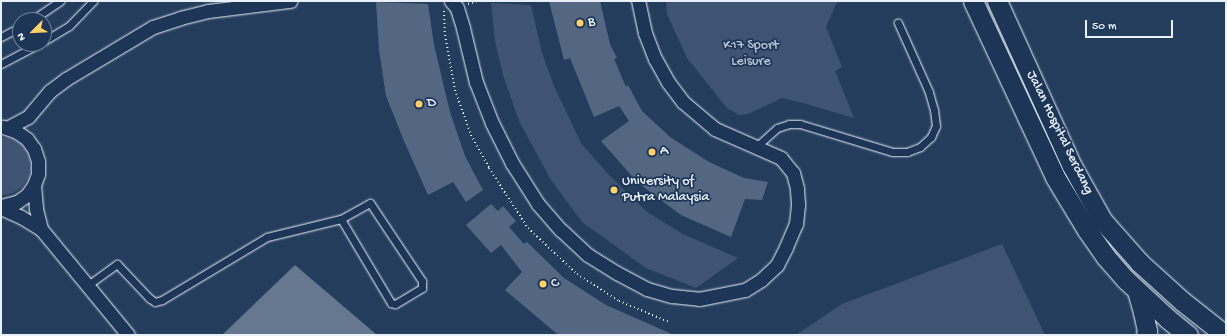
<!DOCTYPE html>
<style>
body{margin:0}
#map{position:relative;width:1227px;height:336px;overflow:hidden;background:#253d5d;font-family:"Gochi Hand",sans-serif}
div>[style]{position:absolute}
.green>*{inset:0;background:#3e5472}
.water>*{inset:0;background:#657890}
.building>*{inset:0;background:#536782}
.path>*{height:2px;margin-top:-1px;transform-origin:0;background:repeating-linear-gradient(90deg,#e8f1f8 0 1px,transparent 0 4px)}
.roads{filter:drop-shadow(0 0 1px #e8f1f8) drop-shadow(0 0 1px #e8f1f8)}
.lane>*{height:7px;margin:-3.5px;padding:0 3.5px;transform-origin:3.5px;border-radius:3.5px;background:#1d3557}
.street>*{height:13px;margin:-6.5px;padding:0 6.5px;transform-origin:6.5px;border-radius:6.5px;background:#1d3557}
.secondary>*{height:19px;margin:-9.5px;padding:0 9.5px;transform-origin:9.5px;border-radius:9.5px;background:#1d3557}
.dots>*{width:11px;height:11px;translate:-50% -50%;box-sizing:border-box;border:2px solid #1d3557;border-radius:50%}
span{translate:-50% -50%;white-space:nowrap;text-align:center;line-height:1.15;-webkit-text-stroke:3.5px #1d3557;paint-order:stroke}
.poi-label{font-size:14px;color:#e8f1f8}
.left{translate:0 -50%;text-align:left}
.park-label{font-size:14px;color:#b5c2d0}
.street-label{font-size:14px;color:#e8f1f8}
.frame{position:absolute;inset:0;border:2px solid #e8f1f8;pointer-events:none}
.north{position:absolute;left:12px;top:12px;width:40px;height:40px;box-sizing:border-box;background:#1d3557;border:1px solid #6e8097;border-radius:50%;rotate:246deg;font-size:11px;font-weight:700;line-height:16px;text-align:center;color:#e8f1f8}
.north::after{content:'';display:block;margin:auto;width:14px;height:18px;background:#ffd166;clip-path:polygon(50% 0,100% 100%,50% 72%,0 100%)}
.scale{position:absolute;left:1085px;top:20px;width:88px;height:18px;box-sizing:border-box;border:2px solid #e8f1f8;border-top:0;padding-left:5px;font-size:12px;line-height:14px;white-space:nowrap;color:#e8f1f8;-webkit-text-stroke:3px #1d3557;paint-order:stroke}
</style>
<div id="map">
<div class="green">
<i style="clip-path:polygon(666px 1px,842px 1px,836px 4px,826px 27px,842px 67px,835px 71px,854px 118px,803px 103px,782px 98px,748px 114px,739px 115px,727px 108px,687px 58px,667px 14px)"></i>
<i style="clip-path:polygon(491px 3px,531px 5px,542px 53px,554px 86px,581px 143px,607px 173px,647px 212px,683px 234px,738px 258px,696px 288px,646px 268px,582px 222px,551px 180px,519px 121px,503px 75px,495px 41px)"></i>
<i style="clip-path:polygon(1px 137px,12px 139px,20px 143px,26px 150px,30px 160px,31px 170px,28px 179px,22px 187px,13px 193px,3px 195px,1px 195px)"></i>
<i style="clip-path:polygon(1002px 244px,1045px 335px,796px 335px,842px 304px)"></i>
</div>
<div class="water">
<i style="clip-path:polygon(295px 265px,377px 335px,222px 335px)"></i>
</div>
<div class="building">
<i style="clip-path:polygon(549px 1px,600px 1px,610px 44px,617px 58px,614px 59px,626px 87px,628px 85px,642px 111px,670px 137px,709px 162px,744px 178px,768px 182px,762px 200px,745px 199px,731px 237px,681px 215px,637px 182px,601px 141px,629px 121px,619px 106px,594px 117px,570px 58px,564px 60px)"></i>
<i style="clip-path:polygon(376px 2px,428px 4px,434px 45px,450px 112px,465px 156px,483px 190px,466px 202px,453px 182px,428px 195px,404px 141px,386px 96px,379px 50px)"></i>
<i style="clip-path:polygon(491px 204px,498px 211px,503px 206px,516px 221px,509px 227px,524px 244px,527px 242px,564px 278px,606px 305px,674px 335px,560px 335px,556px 333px,505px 290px,522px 272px,501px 245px,491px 253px,466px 225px)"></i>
</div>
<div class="path">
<i style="left:468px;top:4px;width:9px;rotate:-18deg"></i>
<i style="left:444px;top:11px;width:24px;rotate:88deg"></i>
<i style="left:445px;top:35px;width:56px;rotate:79.7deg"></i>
<i style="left:455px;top:90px;width:48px;rotate:70.4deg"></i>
<i style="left:471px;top:135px;width:38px;rotate:61deg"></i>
<i style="left:489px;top:168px;width:72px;rotate:57deg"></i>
<i style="left:528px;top:228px;width:67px;rotate:43.2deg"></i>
<i style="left:577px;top:274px;width:50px;rotate:32.7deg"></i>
<i style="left:619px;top:301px;width:54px;rotate:22.8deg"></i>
</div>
<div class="roads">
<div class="lane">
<i style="left:32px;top:20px;width:34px;rotate:-34deg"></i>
<i style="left:1px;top:37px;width:21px;rotate:-28deg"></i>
<i style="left:44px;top:41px;width:29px;rotate:-31deg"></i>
<i style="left:69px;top:26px;width:35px;rotate:-46deg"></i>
<i style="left:1px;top:64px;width:43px;rotate:-27.8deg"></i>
<i style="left:756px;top:147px;width:28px;rotate:-42deg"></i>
<i style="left:777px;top:128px;width:13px;rotate:-18deg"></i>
<i style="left:789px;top:124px;width:11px"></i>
<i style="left:800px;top:124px;width:97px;rotate:16.8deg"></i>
<i style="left:893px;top:152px;width:14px"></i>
<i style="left:907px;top:152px;width:14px;rotate:-21deg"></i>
<i style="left:920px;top:147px;width:15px;rotate:-42deg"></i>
<i style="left:931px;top:137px;width:12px;rotate:-66deg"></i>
<i style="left:936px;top:126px;width:16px;rotate:-97deg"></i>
<i style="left:934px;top:110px;width:19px;rotate:-106deg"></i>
<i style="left:929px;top:92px;width:76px;rotate:-114.2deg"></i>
<i style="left:370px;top:203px;width:94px;rotate:56.3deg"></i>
<i style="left:422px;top:281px;width:7px;rotate:90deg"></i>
<i style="left:422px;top:288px;width:31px;rotate:149deg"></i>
<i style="left:395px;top:304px;width:4px;rotate:-166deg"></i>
<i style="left:391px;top:303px;width:98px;rotate:-120.8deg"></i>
<i style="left:341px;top:219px;width:33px;rotate:-29deg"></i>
<i style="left:88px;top:285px;width:36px;rotate:-36deg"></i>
<i style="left:117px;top:264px;width:47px;rotate:46.7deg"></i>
<i style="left:149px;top:298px;width:7px;rotate:34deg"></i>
<i style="left:155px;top:302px;width:7px;rotate:-16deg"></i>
<i style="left:162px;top:300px;width:122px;rotate:-31deg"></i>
<i style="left:267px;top:237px;width:76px;rotate:-13.7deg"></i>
</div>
<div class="street">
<i style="left:451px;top:1px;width:9px;rotate:49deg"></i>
<i style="left:457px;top:8px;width:21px;rotate:73deg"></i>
<i style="left:463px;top:28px;width:56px;rotate:76.5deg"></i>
<i style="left:476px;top:82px;width:44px;rotate:68.7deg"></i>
<i style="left:492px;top:123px;width:45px;rotate:63.4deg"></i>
<i style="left:512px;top:163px;width:49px;rotate:57.6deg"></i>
<i style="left:538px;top:204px;width:35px;rotate:49deg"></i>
<i style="left:561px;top:230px;width:37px;rotate:43deg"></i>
<i style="left:588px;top:255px;width:34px;rotate:32deg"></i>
<i style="left:617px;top:273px;width:34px;rotate:28deg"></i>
<i style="left:647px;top:289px;width:26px;rotate:16deg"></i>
<i style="left:672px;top:296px;width:27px;rotate:6deg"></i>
<i style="left:699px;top:299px;width:47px;rotate:-11.1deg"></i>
<i style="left:745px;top:290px;width:19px;rotate:-32deg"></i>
<i style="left:761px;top:280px;width:22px;rotate:-43deg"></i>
<i style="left:777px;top:265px;width:20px;rotate:-63deg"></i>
<i style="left:786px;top:247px;width:25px;rotate:-67deg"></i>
<i style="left:796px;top:224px;width:20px;rotate:-84deg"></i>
<i style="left:798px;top:204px;width:16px;rotate:-94deg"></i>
<i style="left:797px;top:188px;width:16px;rotate:-105deg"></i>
<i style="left:793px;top:173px;width:19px;rotate:-129deg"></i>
<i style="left:781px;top:158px;width:72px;rotate:-156.3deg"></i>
<i style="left:715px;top:129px;width:42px;rotate:-139.8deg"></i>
<i style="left:683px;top:102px;width:25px;rotate:-127deg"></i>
<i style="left:668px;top:82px;width:26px;rotate:-119deg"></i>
<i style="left:655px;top:59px;width:28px;rotate:-111deg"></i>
<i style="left:645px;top:33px;width:33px;rotate:-102deg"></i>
<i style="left:7px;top:128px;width:24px;rotate:-28deg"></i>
<i style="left:28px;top:117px;width:34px;rotate:-50deg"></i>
<i style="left:50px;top:91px;width:20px;rotate:-37deg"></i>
<i style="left:66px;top:79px;width:101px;rotate:-30.9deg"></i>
<i style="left:153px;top:27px;width:28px;rotate:-18deg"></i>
<i style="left:180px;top:18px;width:29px;rotate:-14deg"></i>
<i style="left:208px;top:11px;width:83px;rotate:-7deg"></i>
<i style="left:34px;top:185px;width:24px;rotate:85deg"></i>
<i style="left:36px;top:209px;width:21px;rotate:76deg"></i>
<i style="left:1px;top:206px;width:16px;rotate:-14deg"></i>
<i style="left:17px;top:202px;width:12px;rotate:-35deg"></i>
<i style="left:27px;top:195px;width:12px;rotate:-55deg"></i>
<i style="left:34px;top:185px;width:12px;rotate:-70deg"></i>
<i style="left:38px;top:174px;width:13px;rotate:-90deg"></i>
<i style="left:38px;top:161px;width:13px;rotate:-108deg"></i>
<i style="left:34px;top:149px;width:12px;rotate:-125deg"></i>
<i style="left:27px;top:139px;width:12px;rotate:-145deg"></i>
<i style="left:17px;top:132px;width:15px;rotate:-160deg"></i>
<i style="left:1px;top:208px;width:22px;rotate:24deg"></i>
<i style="left:21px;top:217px;width:23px;rotate:31deg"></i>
<i style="left:41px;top:229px;width:137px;rotate:50.6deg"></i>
</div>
<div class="secondary">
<i style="left:973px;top:1px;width:194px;rotate:65deg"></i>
<i style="left:1055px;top:177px;width:62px;rotate:58.9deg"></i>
<i style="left:1087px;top:230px;width:32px;rotate:55deg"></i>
<i style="left:1105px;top:256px;width:30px;rotate:49deg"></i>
<i style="left:1125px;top:279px;width:59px;rotate:42.9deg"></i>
<i style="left:1168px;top:319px;width:26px;rotate:39deg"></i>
<i style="left:997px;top:1px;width:181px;rotate:65.6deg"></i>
<i style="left:1072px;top:166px;width:62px;rotate:60.9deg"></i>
<i style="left:1102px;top:220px;width:57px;rotate:48.5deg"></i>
<i style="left:1140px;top:263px;width:57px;rotate:42.1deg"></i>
<i style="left:1182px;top:301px;width:55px;rotate:38.3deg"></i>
<i style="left:1137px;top:291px;width:22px;rotate:74deg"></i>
<i style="left:1143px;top:312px;width:19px;rotate:78deg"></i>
<i style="left:1147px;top:331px;width:4px;rotate:104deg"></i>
</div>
</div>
<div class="dots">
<i style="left:580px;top:23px;background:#ffd166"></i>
<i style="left:419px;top:104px;background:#ffd166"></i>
<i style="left:652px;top:152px;background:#ffd166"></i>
<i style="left:614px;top:190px;background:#ffd166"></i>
<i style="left:543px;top:284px;background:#ffd166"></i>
</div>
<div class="poi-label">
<span class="left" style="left:588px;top:23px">B</span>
<span class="left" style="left:427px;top:104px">D</span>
<span class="left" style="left:660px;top:152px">A</span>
<span class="left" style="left:622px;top:190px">University of<br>Putra Malaysia</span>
<span class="left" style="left:551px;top:284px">C</span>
</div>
<div class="park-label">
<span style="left:751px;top:54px">K17 Sport<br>Leisure</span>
</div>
<div class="street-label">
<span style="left:1059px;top:133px;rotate:64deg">Jalan Hospital Serdang</span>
</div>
<div class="frame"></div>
<div class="north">N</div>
<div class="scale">50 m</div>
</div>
